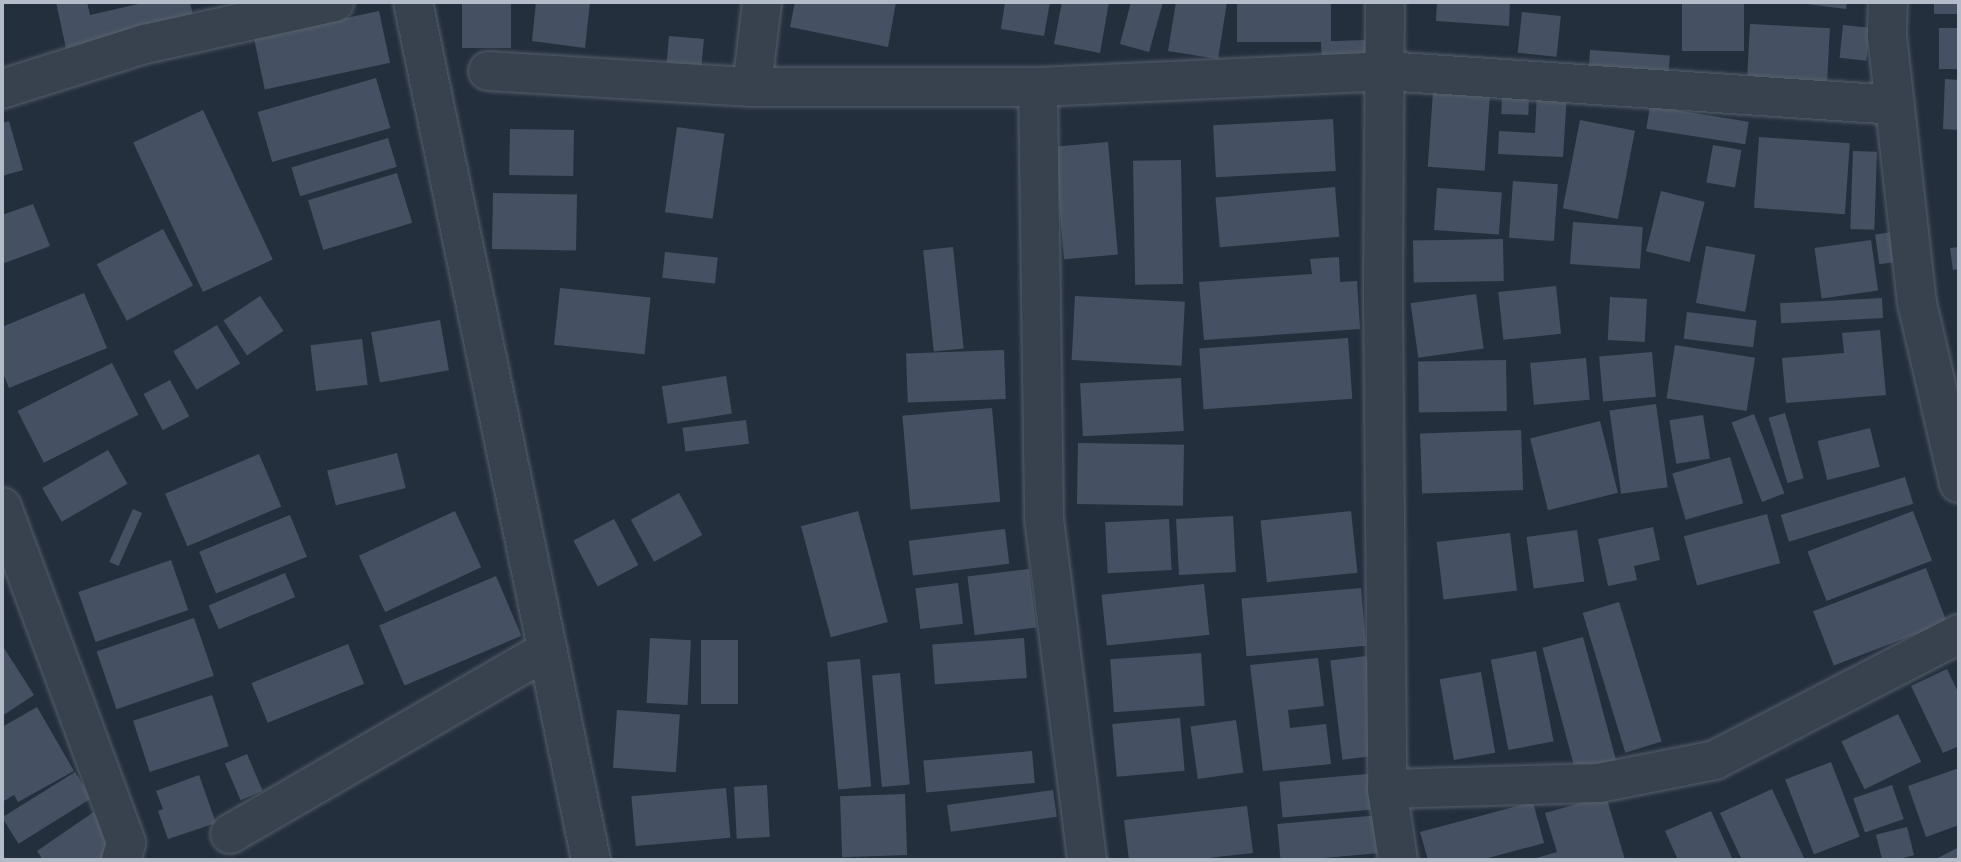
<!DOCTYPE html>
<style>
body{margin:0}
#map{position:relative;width:1961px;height:862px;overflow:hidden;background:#242f3e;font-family:"Fira Sans",sans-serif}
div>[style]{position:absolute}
.building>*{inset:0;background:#455162;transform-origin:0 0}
.roads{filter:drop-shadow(0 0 2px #565f6c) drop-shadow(0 0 2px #565f6c)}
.minor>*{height:38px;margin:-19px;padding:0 19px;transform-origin:19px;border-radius:19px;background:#38414e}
span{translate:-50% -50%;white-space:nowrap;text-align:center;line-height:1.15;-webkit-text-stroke:6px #1d2633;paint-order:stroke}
.frame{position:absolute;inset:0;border:4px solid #b4bcc9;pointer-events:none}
</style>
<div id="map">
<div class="building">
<i style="clip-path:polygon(56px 2px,87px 2px,90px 15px,147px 2px,190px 2px,195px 25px,67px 53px)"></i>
<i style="left:462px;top:2px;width:49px;height:46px"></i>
<i style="clip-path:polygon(536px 2px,590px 2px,585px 48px,532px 41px)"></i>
<i style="clip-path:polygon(795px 2px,896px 2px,888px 47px,790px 27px)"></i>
<i style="clip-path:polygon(1005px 2px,1050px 2px,1044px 36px,1001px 29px)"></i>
<i style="clip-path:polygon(1062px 2px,1109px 2px,1100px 53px,1054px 44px)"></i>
<i style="clip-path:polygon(1131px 2px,1163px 2px,1149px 52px,1120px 44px)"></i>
<i style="clip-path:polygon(1176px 2px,1227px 2px,1218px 59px,1168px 51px)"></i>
<i style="left:1237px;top:2px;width:94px;height:40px"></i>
<i style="clip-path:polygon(1437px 2px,1510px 2px,1509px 26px,1436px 21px)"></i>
<i style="left:1682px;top:2px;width:62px;height:49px"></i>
<i style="clip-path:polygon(1791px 2px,1847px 2px,1846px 9px)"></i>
<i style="left:1934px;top:2px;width:25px;height:12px"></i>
<i style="left:379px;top:11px;width:53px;height:128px;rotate:78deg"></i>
<i style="left:1522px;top:12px;width:39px;height:41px;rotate:6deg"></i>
<i style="left:1750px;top:24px;width:80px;height:62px;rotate:3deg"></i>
<i style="left:1843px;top:25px;width:27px;height:33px;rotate:6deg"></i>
<i style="left:1959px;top:28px;width:41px;height:20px;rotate:90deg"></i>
<i style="left:669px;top:36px;width:35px;height:29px;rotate:5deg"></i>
<i style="left:1366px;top:40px;width:26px;height:45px;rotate:88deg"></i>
<i style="left:1590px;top:50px;width:80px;height:27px;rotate:4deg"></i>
<i style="left:376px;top:78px;width:52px;height:123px;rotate:74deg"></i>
<i style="clip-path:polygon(1945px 79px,1959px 80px,1959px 130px,1943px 129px)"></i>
<i style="left:1433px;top:92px;width:57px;height:75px;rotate:4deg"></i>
<i style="clip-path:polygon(1537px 93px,1567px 94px,1563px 157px,1498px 154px,1499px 131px,1535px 133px)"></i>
<i style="left:1502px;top:95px;width:27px;height:19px;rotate:2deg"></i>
<i style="left:1650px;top:106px;width:100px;height:23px;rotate:9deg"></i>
<i style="left:203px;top:110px;width:165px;height:77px;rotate:65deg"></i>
<i style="left:1333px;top:119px;width:52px;height:120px;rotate:87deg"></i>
<i style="left:1580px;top:120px;width:56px;height:90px;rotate:11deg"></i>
<i style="clip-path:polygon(9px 121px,23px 170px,2px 176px,2px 123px)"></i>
<i style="left:677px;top:127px;width:48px;height:86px;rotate:8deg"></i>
<i style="left:510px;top:129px;width:64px;height:46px;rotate:1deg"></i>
<i style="left:1759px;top:137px;width:91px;height:71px;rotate:4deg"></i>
<i style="left:388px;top:138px;width:30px;height:101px;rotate:73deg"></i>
<i style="left:1108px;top:142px;width:113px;height:54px;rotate:85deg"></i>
<i style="left:1713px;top:145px;width:29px;height:38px;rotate:10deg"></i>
<i style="left:1853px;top:151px;width:24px;height:78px;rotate:2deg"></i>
<i style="left:1181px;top:160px;width:124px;height:48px;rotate:89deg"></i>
<i style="left:397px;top:173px;width:52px;height:93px;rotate:73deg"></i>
<i style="left:1513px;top:181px;width:45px;height:57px;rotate:4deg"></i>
<i style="left:1335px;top:187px;width:50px;height:120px;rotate:85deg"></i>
<i style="left:1437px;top:188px;width:65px;height:42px;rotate:4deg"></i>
<i style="left:1661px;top:191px;width:45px;height:62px;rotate:14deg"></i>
<i style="left:493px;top:193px;width:84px;height:56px;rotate:1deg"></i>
<i style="clip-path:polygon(33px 204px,50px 246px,2px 264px,2px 215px)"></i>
<i style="left:1573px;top:222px;width:70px;height:42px;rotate:4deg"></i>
<i style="left:163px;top:229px;width:64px;height:75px;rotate:62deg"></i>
<i style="left:1893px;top:232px;width:30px;height:18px;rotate:82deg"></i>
<i style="left:1503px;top:239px;width:42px;height:90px;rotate:89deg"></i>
<i style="left:1871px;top:240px;width:51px;height:57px;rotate:82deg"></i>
<i style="left:1706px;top:246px;width:50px;height:58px;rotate:10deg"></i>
<i style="left:953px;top:247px;width:102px;height:30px;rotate:84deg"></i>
<i style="clip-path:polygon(1959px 247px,1959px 269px,1953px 270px,1950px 248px)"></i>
<i style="left:665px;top:252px;width:53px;height:26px;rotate:6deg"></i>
<i style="clip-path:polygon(1339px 257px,1340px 282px,1357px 281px,1360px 329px,1204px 340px,1199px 282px,1312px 274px,1310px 259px)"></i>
<i style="left:1556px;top:286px;width:48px;height:58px;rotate:84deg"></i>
<i style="left:560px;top:288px;width:91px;height:57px;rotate:6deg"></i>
<i style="clip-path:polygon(84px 293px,107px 348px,9px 388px,2px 371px,2px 327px)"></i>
<i style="left:1476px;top:294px;width:55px;height:66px;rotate:82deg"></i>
<i style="left:260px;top:296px;width:42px;height:44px;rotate:56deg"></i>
<i style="left:1075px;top:296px;width:110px;height:64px;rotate:3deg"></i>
<i style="left:1610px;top:297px;width:37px;height:43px;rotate:3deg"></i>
<i style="left:1882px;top:298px;width:20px;height:102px;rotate:87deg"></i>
<i style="left:1687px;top:312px;width:70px;height:27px;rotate:7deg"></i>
<i style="left:440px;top:320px;width:51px;height:70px;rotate:80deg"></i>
<i style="left:217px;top:325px;width:45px;height:51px;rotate:59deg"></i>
<i style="clip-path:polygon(1880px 330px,1886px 395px,1786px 403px,1782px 358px,1844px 353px,1842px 333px)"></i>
<i style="left:1348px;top:338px;width:61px;height:149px;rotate:86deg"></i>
<i style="left:362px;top:339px;width:46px;height:52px;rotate:83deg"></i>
<i style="left:1675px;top:345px;width:81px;height:54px;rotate:9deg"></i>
<i style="left:1004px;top:350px;width:49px;height:98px;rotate:88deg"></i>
<i style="left:1652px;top:352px;width:45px;height:53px;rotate:85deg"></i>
<i style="left:1586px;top:358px;width:42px;height:56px;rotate:85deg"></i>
<i style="left:1506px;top:360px;width:51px;height:88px;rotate:89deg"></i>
<i style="left:112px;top:363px;width:58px;height:106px;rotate:63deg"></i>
<i style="left:726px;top:376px;width:38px;height:65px;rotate:81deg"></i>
<i style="left:1181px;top:378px;width:53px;height:101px;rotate:87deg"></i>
<i style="left:170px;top:380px;width:41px;height:30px;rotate:62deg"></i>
<i style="left:1656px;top:404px;width:84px;height:47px;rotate:82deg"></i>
<i style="left:992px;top:408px;width:94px;height:90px;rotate:85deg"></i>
<i style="left:1785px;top:413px;width:68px;height:17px;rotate:74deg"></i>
<i style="left:1754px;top:414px;width:85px;height:24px;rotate:69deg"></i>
<i style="left:1703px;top:415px;width:44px;height:34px;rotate:81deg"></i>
<i style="left:746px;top:420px;width:24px;height:64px;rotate:83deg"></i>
<i style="left:1600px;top:421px;width:74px;height:72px;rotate:76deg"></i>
<i style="left:1870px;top:428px;width:40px;height:54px;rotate:76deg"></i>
<i style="left:1521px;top:430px;width:60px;height:101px;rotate:88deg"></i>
<i style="left:1078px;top:443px;width:106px;height:61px;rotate:1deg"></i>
<i style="left:108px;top:450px;width:39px;height:76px;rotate:60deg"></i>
<i style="left:397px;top:453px;width:36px;height:72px;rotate:76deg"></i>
<i style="left:259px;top:454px;width:57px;height:102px;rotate:67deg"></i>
<i style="left:1730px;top:457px;width:48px;height:60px;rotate:74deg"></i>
<i style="left:1905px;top:477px;width:28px;height:130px;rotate:73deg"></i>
<i style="left:679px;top:493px;width:48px;height:55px;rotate:61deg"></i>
<i style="left:133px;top:509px;width:10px;height:58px;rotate:24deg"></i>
<i style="left:455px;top:511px;width:62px;height:106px;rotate:65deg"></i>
<i style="left:858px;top:511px;width:115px;height:59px;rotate:75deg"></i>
<i style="left:1351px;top:511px;width:62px;height:91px;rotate:84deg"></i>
<i style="left:1913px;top:511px;width:53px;height:113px;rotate:69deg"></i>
<i style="left:1767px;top:514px;width:51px;height:86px;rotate:75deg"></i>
<i style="left:290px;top:515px;width:45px;height:98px;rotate:68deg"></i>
<i style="left:1233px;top:516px;width:56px;height:57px;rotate:87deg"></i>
<i style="left:614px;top:519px;width:52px;height:46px;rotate:62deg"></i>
<i style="left:1169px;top:519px;width:51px;height:64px;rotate:87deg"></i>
<i style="clip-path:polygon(1653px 527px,1660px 560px,1634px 566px,1637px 580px,1608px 586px,1598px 539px)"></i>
<i style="left:1005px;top:529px;width:35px;height:97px;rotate:83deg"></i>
<i style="left:1577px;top:530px;width:52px;height:51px;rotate:82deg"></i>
<i style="left:1510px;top:533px;width:58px;height:74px;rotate:83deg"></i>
<i style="left:171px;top:560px;width:53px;height:98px;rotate:71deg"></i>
<i style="left:1926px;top:568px;width:58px;height:121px;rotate:69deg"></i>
<i style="left:1029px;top:569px;width:59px;height:62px;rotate:83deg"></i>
<i style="left:285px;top:573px;width:26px;height:83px;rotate:67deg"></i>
<i style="left:496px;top:576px;width:65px;height:127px;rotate:67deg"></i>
<i style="left:958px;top:583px;width:41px;height:43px;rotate:83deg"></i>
<i style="left:1204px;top:584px;width:51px;height:103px;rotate:84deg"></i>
<i style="left:1361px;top:588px;width:58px;height:120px;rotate:85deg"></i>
<i style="left:1619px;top:602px;width:146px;height:38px;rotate:73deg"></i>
<i style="left:194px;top:618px;width:61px;height:103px;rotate:71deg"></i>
<i style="left:1583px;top:637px;width:134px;height:42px;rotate:75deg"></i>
<i style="left:650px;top:638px;width:41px;height:65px;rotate:3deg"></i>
<i style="left:1024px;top:638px;width:40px;height:92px;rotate:86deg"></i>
<i style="left:701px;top:640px;width:37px;height:64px"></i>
<i style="left:348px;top:644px;width:43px;height:104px;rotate:68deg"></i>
<i style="clip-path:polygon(2px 645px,34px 695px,2px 716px)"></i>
<i style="left:1536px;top:651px;width:92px;height:46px;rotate:79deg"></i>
<i style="left:1201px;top:653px;width:53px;height:91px;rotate:86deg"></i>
<i style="left:1366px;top:656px;width:100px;height:36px;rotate:83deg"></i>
<i style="clip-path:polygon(1318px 658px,1324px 706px,1288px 710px,1290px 728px,1326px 724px,1331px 764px,1263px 771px,1250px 665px)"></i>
<i style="left:860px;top:659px;width:128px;height:33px;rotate:85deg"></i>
<i style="clip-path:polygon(1947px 669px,1959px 694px,1959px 746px,1943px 753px,1911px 686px)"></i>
<i style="left:1481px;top:672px;width:82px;height:42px;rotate:80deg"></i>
<i style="left:900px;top:673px;width:112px;height:28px;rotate:85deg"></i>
<i style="left:212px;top:695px;width:54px;height:83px;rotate:72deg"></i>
<i style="clip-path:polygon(37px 707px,74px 771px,18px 802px,14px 795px,2px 802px,2px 727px)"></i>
<i style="left:617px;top:710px;width:63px;height:58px;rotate:4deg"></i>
<i style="left:1898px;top:714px;width:53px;height:63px;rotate:64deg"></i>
<i style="left:1180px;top:718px;width:53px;height:68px;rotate:85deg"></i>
<i style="left:1236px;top:720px;width:53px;height:46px;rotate:82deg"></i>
<i style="left:1032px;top:751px;width:32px;height:109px;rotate:85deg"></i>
<i style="left:247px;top:754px;width:40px;height:24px;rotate:67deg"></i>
<i style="left:1831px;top:762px;width:80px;height:49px;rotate:69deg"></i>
<i style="clip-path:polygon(1959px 768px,1959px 825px,1926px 837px,1908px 786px)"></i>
<i style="left:75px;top:772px;width:31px;height:86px;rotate:58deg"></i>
<i style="left:1378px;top:773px;width:36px;height:99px;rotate:85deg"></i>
<i style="clip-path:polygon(199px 775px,216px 823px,168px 839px,158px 811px,163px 809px,156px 791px)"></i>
<i style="left:767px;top:785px;width:52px;height:33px;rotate:87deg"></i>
<i style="left:1892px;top:785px;width:36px;height:41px;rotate:71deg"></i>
<i style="left:726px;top:788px;width:50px;height:95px;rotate:85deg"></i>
<i style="clip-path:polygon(1772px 789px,1805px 860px,1742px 860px,1720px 813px)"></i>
<i style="left:1053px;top:790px;width:27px;height:107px;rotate:82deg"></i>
<i style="left:905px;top:794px;width:61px;height:65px;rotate:88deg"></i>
<i style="clip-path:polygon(1606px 796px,1625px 860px,1530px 860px,1557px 852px,1545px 813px)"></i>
<i style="clip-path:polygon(1533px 802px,1544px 843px,1481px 860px,1428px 860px,1420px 832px)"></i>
<i style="clip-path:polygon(1247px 806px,1253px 853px,1190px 860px,1129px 860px,1124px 820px)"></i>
<i style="clip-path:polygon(101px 807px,118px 852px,107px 860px,43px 860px,37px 851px)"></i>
<i style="clip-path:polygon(1711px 811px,1733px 860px,1678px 860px,1665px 831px)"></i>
<i style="left:1380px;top:815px;width:38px;height:103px;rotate:85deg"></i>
<i style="left:1907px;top:827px;width:29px;height:32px;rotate:76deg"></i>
<i style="clip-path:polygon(1959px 847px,1959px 860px,1934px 860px)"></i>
</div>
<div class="roads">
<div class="minor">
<i style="left:413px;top:2px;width:876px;rotate:78.28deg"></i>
<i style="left:1385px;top:2px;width:292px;rotate:90.4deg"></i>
<i style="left:1383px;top:294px;width:495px;rotate:89.5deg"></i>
<i style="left:1387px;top:789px;width:72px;rotate:81.2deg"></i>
<i style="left:1888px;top:2px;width:34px;rotate:92deg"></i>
<i style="left:1887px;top:36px;width:269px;rotate:83.6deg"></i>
<i style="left:1917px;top:303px;width:185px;rotate:76.9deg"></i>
<i style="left:488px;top:71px;width:264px;rotate:3.5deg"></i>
<i style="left:752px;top:87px;width:286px"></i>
<i style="left:1038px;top:87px;width:347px;rotate:-2.6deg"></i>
<i style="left:1385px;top:71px;width:511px;rotate:3.81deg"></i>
<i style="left:752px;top:87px;width:86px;rotate:-83.3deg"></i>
<i style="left:1038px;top:87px;width:432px;rotate:89.2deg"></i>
<i style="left:1044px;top:519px;width:344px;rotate:82.8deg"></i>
<i style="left:2px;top:89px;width:150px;rotate:-17.5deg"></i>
<i style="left:145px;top:44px;width:194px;rotate:-12.5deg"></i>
<i style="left:2px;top:507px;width:358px;rotate:69.7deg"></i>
<i style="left:126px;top:843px;width:18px;rotate:106deg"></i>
<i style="left:1387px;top:789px;width:212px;rotate:-1.6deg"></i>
<i style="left:1599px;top:783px;width:118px;rotate:-11.2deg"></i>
<i style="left:1715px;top:760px;width:275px;rotate:-27.3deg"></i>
<i style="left:230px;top:834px;width:367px;rotate:-30.1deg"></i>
</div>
</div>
<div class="frame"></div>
</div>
